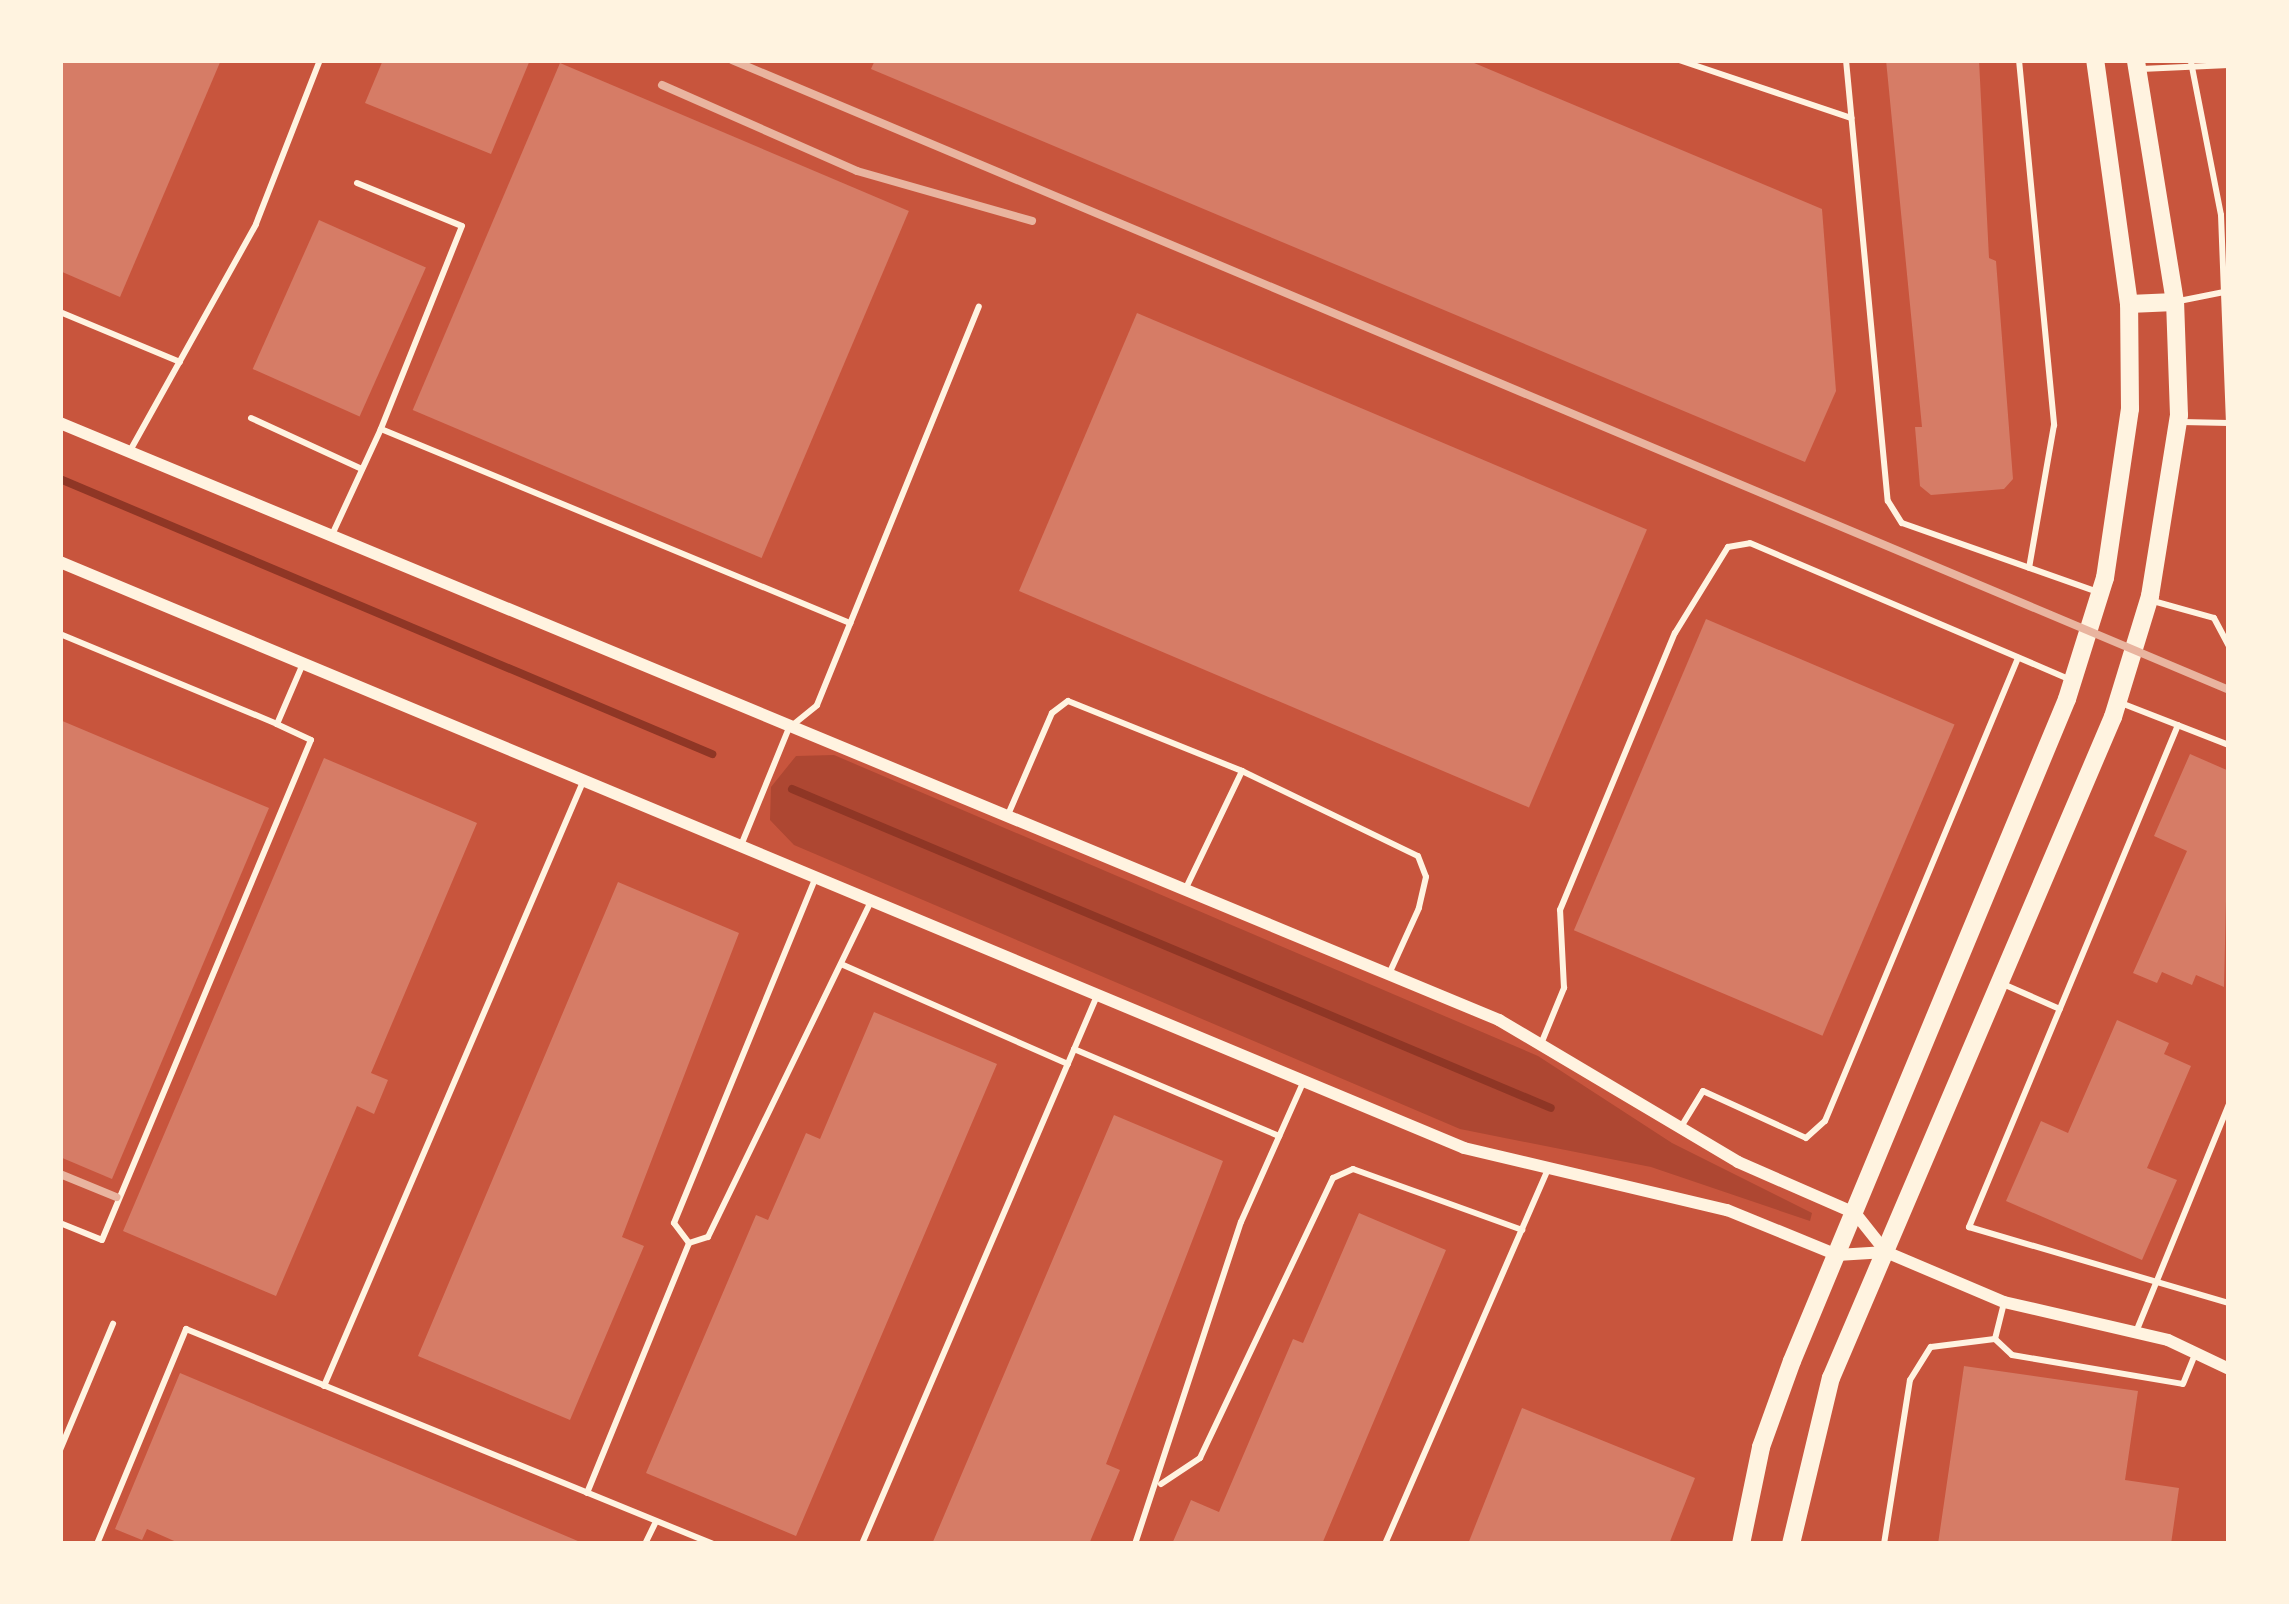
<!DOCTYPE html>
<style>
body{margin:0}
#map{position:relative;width:2289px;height:1604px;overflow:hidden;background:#c8553d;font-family:"PT Sans",sans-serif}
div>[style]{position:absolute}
.green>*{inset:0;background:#ae4732}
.stream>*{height:8px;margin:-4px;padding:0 4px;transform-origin:4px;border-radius:4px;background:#8f3625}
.building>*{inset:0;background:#d67c66;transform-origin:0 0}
.service>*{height:6px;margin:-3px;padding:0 3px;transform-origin:3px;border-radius:3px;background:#fff3e0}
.minor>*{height:12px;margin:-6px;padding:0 6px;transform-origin:6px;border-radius:6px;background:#fff3e0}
.secondary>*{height:18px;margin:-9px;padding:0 9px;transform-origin:9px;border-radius:9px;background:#fff3e0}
.rail>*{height:8px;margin:-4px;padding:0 4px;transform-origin:4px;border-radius:4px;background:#e9b49f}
span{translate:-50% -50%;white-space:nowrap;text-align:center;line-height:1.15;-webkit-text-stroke:9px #fff3e0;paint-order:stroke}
.frame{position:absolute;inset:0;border:63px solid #fff3e0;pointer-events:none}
</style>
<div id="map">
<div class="green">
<i style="clip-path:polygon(834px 755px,1538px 1056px,1672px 1143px,1812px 1213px,1810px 1221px,1651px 1167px,1460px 1129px,794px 845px,770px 820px,771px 787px,796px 756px)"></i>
</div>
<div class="stream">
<i style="left:60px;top:479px;width:708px;rotate:22.87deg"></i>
<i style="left:792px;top:789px;width:823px;rotate:22.8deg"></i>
</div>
<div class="building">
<i style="clip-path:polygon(60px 60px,221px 60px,120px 297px,60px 271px)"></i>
<i style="clip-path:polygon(383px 60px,530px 60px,491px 154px,365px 103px)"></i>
<i style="clip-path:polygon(875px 60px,1467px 60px,1822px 209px,1836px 391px,1805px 462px,871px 69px)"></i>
<i style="clip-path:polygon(1886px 60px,1979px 60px,1989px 258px,1996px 261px,2013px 479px,2004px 489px,1931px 495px,1920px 486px,1915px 427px,1922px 427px)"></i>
<i style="left:560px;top:63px;width:379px;height:377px;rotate:23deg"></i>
<i style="left:319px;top:220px;width:117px;height:163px;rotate:24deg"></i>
<i style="left:1137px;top:313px;width:554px;height:302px;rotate:23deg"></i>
<i style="left:1706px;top:619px;width:270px;height:338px;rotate:23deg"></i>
<i style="clip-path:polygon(60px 720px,269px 808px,112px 1179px,60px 1157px)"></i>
<i style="clip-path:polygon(2190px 754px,2229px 771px,2224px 987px,2196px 975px,2192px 985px,2162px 972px,2157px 983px,2133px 973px,2187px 851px,2154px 836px)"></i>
<i style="clip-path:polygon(324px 758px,477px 823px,371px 1073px,388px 1080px,374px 1114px,357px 1106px,276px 1296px,123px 1231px)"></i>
<i style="clip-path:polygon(618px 882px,739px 933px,622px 1237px,644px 1246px,570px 1420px,418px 1356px)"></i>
<i style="clip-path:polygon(874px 1012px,997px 1064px,796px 1536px,646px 1473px,756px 1215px,768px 1220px,806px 1133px,820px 1139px)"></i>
<i style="clip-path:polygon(2117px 1020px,2169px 1043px,2164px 1054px,2191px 1066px,2147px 1168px,2177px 1180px,2142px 1260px,2006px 1201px,2041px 1121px,2068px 1133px)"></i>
<i style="clip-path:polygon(1114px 1115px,1223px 1161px,1106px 1464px,1120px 1470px,1089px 1544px,932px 1544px)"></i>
<i style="clip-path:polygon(1359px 1213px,1446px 1250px,1322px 1544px,1172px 1544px,1191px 1500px,1219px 1512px,1293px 1339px,1303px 1343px)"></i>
<i style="clip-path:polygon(1964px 1366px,2138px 1391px,2125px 1480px,2179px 1488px,2171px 1544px,1938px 1544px)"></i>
<i style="clip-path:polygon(180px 1373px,585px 1544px,181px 1544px,147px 1529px,142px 1540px,115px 1529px)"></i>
<i style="clip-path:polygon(1522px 1408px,1695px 1478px,1669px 1544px,1468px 1544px)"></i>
</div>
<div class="service">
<i style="left:1679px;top:60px;width:182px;rotate:18.6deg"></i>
<i style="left:1846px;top:60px;width:443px;rotate:84.6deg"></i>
<i style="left:1888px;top:501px;width:26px;rotate:58deg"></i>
<i style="left:1902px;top:523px;width:205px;rotate:19.4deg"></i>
<i style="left:2019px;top:60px;width:367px;rotate:84.5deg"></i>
<i style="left:2054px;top:425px;width:145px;rotate:99.9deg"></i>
<i style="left:2191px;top:62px;width:156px;rotate:78.9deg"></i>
<i style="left:2221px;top:215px;width:211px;rotate:87.8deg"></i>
<i style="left:2141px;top:69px;width:88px;rotate:-2.6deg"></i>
<i style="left:357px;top:183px;width:113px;rotate:22.3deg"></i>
<i style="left:462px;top:226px;width:219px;rotate:111.8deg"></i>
<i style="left:2179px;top:301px;width:51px;rotate:-11.3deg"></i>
<i style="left:60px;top:312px;width:130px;rotate:22.6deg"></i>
<i style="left:251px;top:418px;width:122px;rotate:24.7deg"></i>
<i style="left:2182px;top:422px;width:47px;rotate:1.2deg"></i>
<i style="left:131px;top:449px;width:257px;rotate:-60.9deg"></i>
<i style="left:256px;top:224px;width:176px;rotate:-68.7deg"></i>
<i style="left:331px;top:537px;width:119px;rotate:-65.2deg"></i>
<i style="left:381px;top:429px;width:508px;rotate:22.47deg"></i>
<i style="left:2153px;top:601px;width:63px;rotate:15.6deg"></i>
<i style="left:2214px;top:618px;width:32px;rotate:62deg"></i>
<i style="left:60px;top:634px;width:235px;rotate:22.5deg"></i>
<i style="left:277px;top:724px;width:63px;rotate:-66.7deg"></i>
<i style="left:2121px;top:703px;width:116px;rotate:21.3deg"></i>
<i style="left:2178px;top:725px;width:544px;rotate:112.6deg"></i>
<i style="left:1969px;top:1227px;width:271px;rotate:16.3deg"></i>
<i style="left:1007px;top:817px;width:113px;rotate:-66.6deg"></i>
<i style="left:1052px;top:713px;width:20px;rotate:-37deg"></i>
<i style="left:1068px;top:701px;width:188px;rotate:21.9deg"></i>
<i style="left:742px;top:843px;width:124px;rotate:-67.8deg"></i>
<i style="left:789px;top:728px;width:36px;rotate:-39deg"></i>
<i style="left:817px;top:705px;width:430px;rotate:-67.9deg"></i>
<i style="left:1185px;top:890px;width:132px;rotate:-64.4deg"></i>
<i style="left:1242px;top:771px;width:195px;rotate:25.8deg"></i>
<i style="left:1418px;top:856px;width:22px;rotate:69deg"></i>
<i style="left:1426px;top:877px;width:32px;rotate:103deg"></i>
<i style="left:1419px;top:908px;width:72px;rotate:114.4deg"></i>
<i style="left:841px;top:964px;width:248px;rotate:23.8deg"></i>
<i style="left:2003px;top:984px;width:62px;rotate:23.7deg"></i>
<i style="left:1541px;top:1044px;width:61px;rotate:-67.7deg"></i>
<i style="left:1564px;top:988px;width:78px;rotate:-92.9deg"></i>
<i style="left:1560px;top:910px;width:300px;rotate:-67.5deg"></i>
<i style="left:1675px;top:633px;width:101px;rotate:-58.4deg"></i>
<i style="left:1728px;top:547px;width:22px;rotate:-10deg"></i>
<i style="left:1750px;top:543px;width:347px;rotate:23.1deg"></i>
<i style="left:1074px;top:1049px;width:223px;rotate:23deg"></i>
<i style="left:1681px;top:1127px;width:42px;rotate:-58.6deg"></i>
<i style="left:1703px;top:1091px;width:113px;rotate:24.5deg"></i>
<i style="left:1806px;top:1138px;width:25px;rotate:-42deg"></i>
<i style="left:1825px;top:1121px;width:502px;rotate:-67.37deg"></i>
<i style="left:60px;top:1223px;width:45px;rotate:22deg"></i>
<i style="left:102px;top:1240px;width:542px;rotate:-67.32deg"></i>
<i style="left:311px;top:740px;width:38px;rotate:-155deg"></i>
<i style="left:689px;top:1243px;width:25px;rotate:-127deg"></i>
<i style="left:674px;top:1223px;width:369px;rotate:-67.7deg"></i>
<i style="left:2136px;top:1332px;width:246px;rotate:-67.8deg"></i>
<i style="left:1995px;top:1339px;width:23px;rotate:43deg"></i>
<i style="left:2012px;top:1355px;width:173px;rotate:9.6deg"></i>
<i style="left:2183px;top:1384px;width:31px;rotate:-68deg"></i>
<i style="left:324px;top:1386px;width:655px;rotate:-66.8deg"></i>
<i style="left:60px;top:1450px;width:137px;rotate:-67.2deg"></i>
<i style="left:1161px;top:1484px;width:47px;rotate:-33.7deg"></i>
<i style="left:1200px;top:1458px;width:310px;rotate:-64.6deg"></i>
<i style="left:1333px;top:1178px;width:22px;rotate:-24deg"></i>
<i style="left:1353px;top:1169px;width:180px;rotate:19.8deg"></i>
<i style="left:587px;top:1493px;width:270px;rotate:-67.8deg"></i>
<i style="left:689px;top:1243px;width:20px;rotate:-18deg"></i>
<i style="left:708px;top:1237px;width:369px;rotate:-64.1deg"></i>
<i style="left:97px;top:1544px;width:233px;rotate:-67.5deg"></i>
<i style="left:186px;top:1329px;width:569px;rotate:22.19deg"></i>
<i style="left:645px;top:1544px;width:25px;rotate:-64deg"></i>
<i style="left:862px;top:1544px;width:594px;rotate:-66.8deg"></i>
<i style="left:1135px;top:1544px;width:339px;rotate:-71.8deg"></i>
<i style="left:1241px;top:1222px;width:152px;rotate:-66deg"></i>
<i style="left:1385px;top:1544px;width:408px;rotate:-66.5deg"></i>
<i style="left:1884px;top:1544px;width:166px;rotate:-81deg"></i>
<i style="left:1910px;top:1380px;width:39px;rotate:-58deg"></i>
<i style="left:1931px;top:1347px;width:64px;rotate:-7.1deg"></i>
<i style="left:1995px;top:1339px;width:38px;rotate:-76deg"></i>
</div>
<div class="minor">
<i style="left:60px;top:423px;width:1558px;rotate:22.53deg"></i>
<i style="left:1499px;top:1020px;width:278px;rotate:30.7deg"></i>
<i style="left:1738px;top:1162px;width:128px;rotate:23.6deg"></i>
<i style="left:1855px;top:1213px;width:50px;rotate:51.5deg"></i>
<i style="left:60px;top:562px;width:1521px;rotate:22.65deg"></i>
<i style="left:1464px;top:1148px;width:270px;rotate:13.3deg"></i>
<i style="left:1727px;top:1210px;width:119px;rotate:22.2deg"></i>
<i style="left:1837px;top:1255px;width:49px;rotate:-3.5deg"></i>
<i style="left:1886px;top:1252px;width:128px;rotate:23deg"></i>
<i style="left:2004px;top:1302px;width:168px;rotate:13deg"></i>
<i style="left:2168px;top:1340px;width:68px;rotate:25.4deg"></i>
</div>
<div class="secondary">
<i style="left:2129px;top:304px;width:46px;rotate:-2.5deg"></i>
<i style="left:1741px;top:1544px;width:99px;rotate:-78.3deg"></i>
<i style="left:1761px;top:1447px;width:91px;rotate:-70.2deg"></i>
<i style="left:1792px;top:1361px;width:717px;rotate:-67.44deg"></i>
<i style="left:2067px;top:699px;width:127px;rotate:-72.6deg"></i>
<i style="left:2105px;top:578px;width:171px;rotate:-81.6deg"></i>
<i style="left:2130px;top:409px;width:105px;rotate:-90.5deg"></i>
<i style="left:2129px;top:304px;width:246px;rotate:-97.9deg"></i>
<i style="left:1791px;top:1544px;width:171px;rotate:-76.5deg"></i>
<i style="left:1831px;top:1378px;width:719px;rotate:-66.9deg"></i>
<i style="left:2113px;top:717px;width:127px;rotate:-73deg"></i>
<i style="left:2150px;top:596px;width:183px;rotate:-80.9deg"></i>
<i style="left:2179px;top:415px;width:113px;rotate:-92deg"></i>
<i style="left:2175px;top:302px;width:245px;rotate:-99.2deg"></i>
</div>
<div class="rail">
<i style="left:732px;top:60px;width:1624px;rotate:22.82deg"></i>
<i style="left:662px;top:85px;width:213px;rotate:23.8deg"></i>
<i style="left:857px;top:171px;width:182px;rotate:15.9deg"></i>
<i style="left:60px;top:1174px;width:61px;rotate:22.3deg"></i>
</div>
<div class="frame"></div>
</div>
